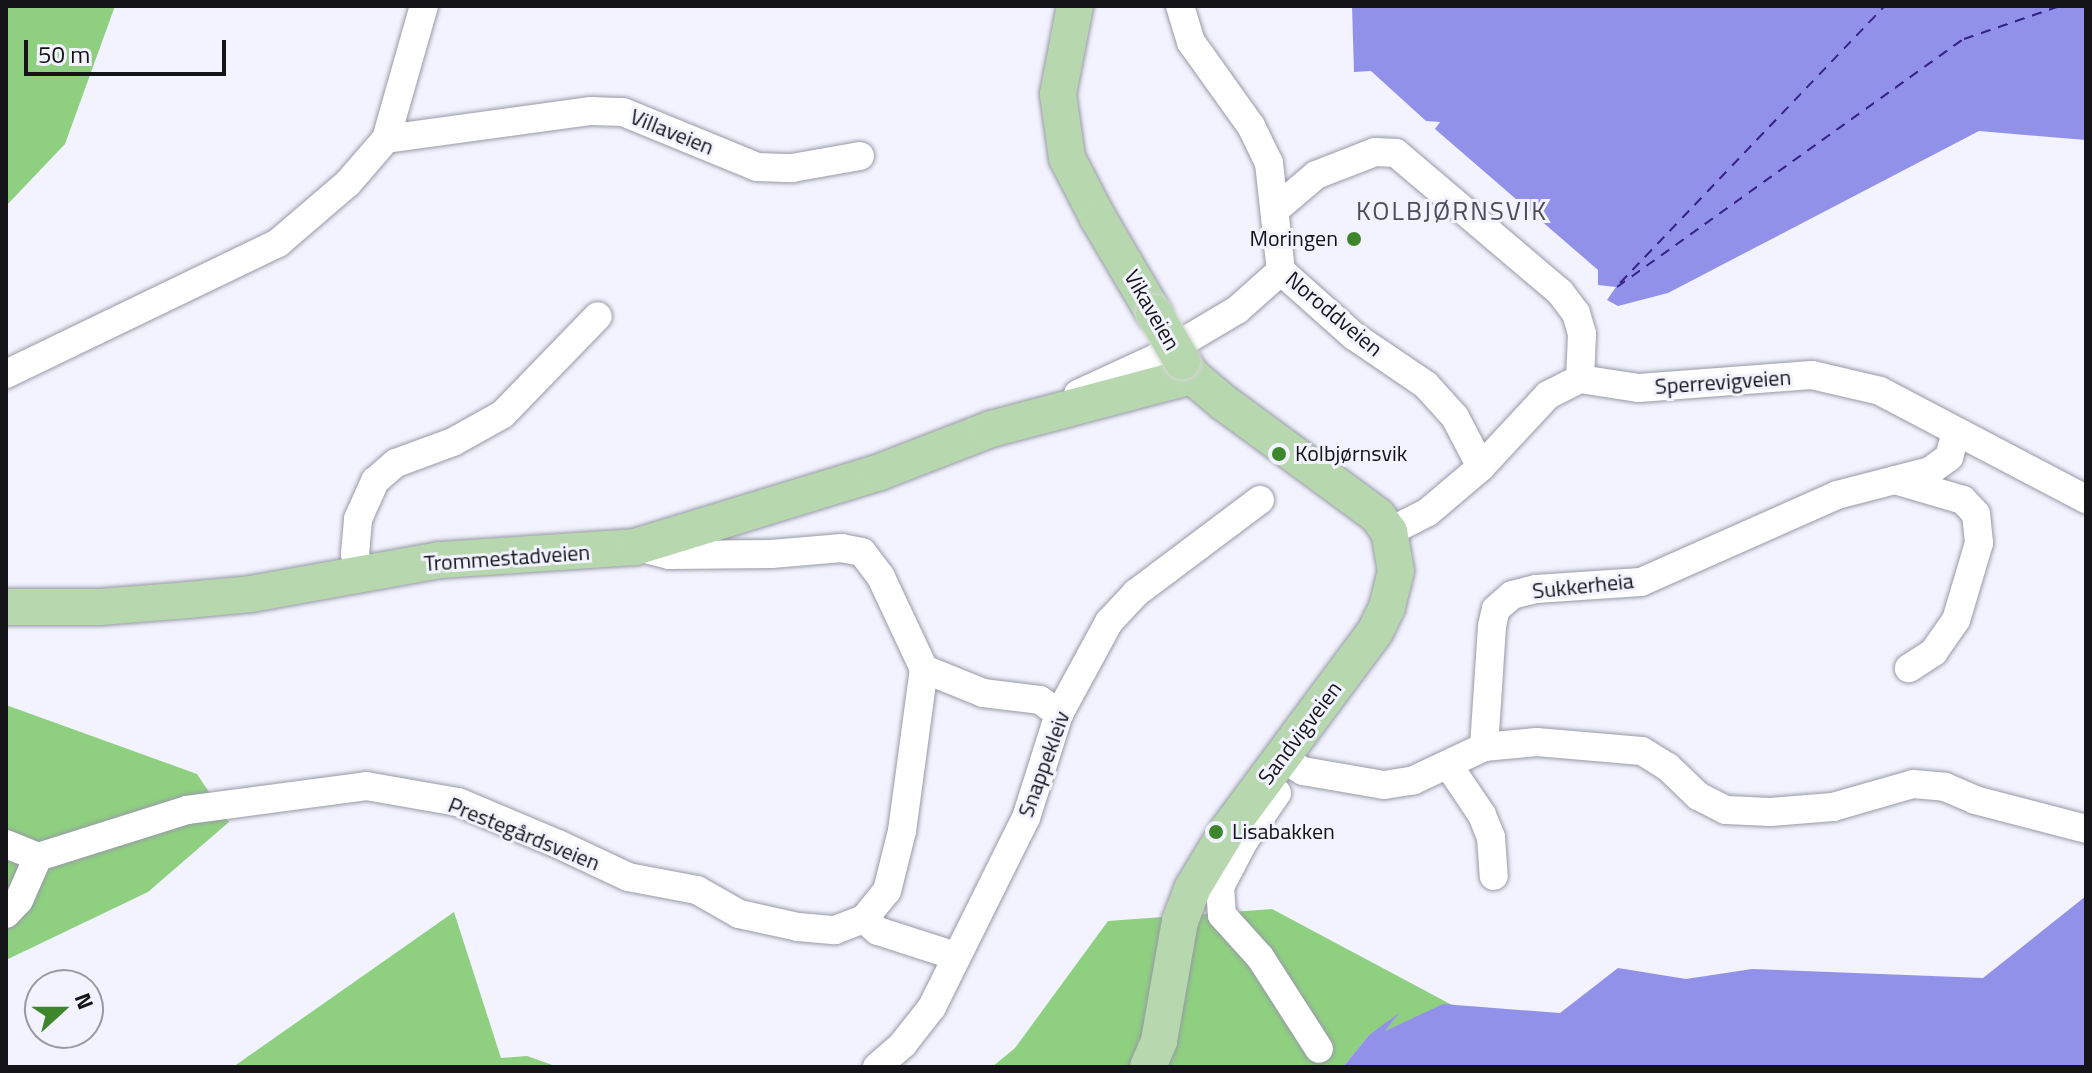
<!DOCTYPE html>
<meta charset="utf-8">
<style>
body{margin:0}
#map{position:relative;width:2092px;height:1073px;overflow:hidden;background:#f2f3fe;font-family:"Titillium Web",sans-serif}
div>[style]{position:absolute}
.forest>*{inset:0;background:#8fd080}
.water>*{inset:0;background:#9291e9}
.ferry>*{height:2px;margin-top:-1px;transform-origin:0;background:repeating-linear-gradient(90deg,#352287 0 10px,transparent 0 18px)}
.roads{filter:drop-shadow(0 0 2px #9899a6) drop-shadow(0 0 2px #9899a6)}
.minor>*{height:28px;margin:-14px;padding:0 14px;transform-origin:14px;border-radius:14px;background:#fff}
.major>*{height:36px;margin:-18px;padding:0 18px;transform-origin:18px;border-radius:18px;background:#b7d8af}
.bridges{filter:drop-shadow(0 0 2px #d5d5d5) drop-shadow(0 0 2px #d5d5d5)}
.major-bridge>*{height:36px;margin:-18px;padding:0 18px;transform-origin:18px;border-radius:18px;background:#b7d8af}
.dots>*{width:22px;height:22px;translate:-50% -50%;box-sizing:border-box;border:4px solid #f2f3fe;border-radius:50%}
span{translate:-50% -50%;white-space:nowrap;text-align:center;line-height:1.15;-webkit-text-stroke:6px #f2f3fe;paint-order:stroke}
.street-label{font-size:22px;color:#131318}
.poi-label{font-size:22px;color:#131318}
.right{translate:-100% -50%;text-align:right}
.left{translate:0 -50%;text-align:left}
.quarter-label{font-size:26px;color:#4c4d58;letter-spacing:2px}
.frame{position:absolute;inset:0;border:8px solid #131318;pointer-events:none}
.north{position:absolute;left:24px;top:969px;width:80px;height:80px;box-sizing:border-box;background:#f2f3fe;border:2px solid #9999a2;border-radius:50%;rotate:69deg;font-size:22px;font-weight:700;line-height:32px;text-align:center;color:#131318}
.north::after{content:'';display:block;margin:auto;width:28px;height:36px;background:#3e862c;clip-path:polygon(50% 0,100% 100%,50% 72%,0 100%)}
.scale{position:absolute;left:24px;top:40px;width:202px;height:36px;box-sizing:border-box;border:4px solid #131318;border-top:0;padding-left:10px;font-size:24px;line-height:28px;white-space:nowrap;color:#131318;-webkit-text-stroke:6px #f2f3fe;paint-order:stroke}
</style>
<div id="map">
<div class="forest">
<i style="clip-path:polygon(6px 6px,115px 6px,65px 144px,6px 206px)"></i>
<i style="clip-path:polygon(6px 705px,197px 774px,229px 822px,148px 892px,6px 960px)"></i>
<i style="clip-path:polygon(1272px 909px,1452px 1005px,1443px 1005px,1383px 1032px,1396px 1017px,1369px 1035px,1343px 1067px,992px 1067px,1015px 1048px,1108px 921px)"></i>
<i style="clip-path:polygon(454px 912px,501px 1058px,527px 1056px,558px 1067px,233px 1067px)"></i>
</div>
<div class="water">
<i style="clip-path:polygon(1352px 6px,2086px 6px,2086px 140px,1979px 131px,1668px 293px,1618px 306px,1607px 300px,1616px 287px,1598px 285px,1598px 270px,1435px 129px,1440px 122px,1426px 121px,1371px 71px,1354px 72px)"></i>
<i style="clip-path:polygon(2086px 896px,2086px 1067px,1343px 1067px,1369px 1035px,1399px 1013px,1385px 1031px,1443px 1004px,1560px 1013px,1618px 968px,1686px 979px,1752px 969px,1983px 978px)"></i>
</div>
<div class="ferry">
<i style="left:1620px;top:283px;width:383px;rotate:-46.3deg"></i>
<i style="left:1617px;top:287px;width:427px;rotate:-35.6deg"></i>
<i style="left:1964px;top:39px;width:102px;rotate:-19deg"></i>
</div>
<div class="roads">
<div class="minor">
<i style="left:1180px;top:6px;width:38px;rotate:73deg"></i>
<i style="left:1191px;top:42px;width:103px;rotate:54.5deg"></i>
<i style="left:1251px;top:126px;width:41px;rotate:64.1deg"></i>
<i style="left:1269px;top:163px;width:109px;rotate:83.7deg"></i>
<i style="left:1281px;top:271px;width:98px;rotate:41.7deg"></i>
<i style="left:1354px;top:336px;width:87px;rotate:34.2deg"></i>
<i style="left:1426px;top:385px;width:43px;rotate:47.8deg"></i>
<i style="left:1455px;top:417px;width:56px;rotate:62.5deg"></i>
<i style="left:386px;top:139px;width:207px;rotate:-7.8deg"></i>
<i style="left:591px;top:111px;width:32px;rotate:2deg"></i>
<i style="left:623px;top:112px;width:145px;rotate:22.3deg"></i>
<i style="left:757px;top:167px;width:35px;rotate:2deg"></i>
<i style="left:792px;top:168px;width:69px;rotate:-10deg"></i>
<i style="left:1276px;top:209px;width:52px;rotate:-40.4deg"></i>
<i style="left:1316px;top:175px;width:63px;rotate:-21.3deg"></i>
<i style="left:1375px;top:152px;width:21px;rotate:3deg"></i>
<i style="left:1396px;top:153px;width:215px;rotate:40.3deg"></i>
<i style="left:1560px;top:292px;width:26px;rotate:53deg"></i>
<i style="left:1576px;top:313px;width:22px;rotate:74deg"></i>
<i style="left:1582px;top:334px;width:45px;rotate:92.5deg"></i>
<i style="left:6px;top:374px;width:302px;rotate:-25.7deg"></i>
<i style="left:278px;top:243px;width:92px;rotate:-40.6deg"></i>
<i style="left:348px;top:183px;width:58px;rotate:-49.2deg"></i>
<i style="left:386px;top:139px;width:138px;rotate:-74.1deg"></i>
<i style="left:1078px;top:394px;width:86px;rotate:-24.8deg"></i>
<i style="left:1156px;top:358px;width:94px;rotate:-30.7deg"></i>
<i style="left:1237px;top:310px;width:59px;rotate:-41.6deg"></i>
<i style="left:1895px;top:480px;width:71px;rotate:16.4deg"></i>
<i style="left:1963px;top:500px;width:19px;rotate:47deg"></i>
<i style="left:1976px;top:514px;width:29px;rotate:84deg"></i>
<i style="left:1979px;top:543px;width:80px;rotate:106.6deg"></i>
<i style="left:1956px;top:620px;width:39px;rotate:125deg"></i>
<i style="left:1934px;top:652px;width:30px;rotate:147deg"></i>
<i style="left:1389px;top:532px;width:44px;rotate:-27.1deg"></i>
<i style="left:1428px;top:512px;width:70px;rotate:-40.3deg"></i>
<i style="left:1481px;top:467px;width:98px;rotate:-47.1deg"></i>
<i style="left:1548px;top:395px;width:36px;rotate:-27deg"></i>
<i style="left:1580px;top:379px;width:60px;rotate:8.7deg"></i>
<i style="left:1639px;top:388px;width:173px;rotate:-4.3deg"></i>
<i style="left:1812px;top:375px;width:70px;rotate:13.2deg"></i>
<i style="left:1880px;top:391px;width:233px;rotate:27.7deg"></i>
<i style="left:360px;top:574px;width:21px;rotate:-104deg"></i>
<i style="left:355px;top:554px;width:35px;rotate:-85deg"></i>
<i style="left:358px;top:519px;width:42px;rotate:-65.9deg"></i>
<i style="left:375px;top:481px;width:28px;rotate:-41deg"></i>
<i style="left:396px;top:463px;width:61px;rotate:-20.2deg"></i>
<i style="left:453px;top:442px;width:57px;rotate:-29.2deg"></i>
<i style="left:503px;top:414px;width:136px;rotate:-45.9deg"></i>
<i style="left:924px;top:669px;width:64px;rotate:22.1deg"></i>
<i style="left:983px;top:693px;width:57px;rotate:7deg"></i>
<i style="left:1040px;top:700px;width:24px;rotate:36deg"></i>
<i style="left:1484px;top:747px;width:121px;rotate:-86.2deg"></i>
<i style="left:1492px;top:626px;width:17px;rotate:-77deg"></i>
<i style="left:1496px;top:609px;width:21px;rotate:-41deg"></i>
<i style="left:1512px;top:595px;width:25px;rotate:-14deg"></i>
<i style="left:1536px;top:589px;width:105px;rotate:-3.8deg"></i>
<i style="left:1641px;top:582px;width:214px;rotate:-23.9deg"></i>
<i style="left:1837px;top:495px;width:96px;rotate:-14.5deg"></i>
<i style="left:1930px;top:471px;width:24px;rotate:-36deg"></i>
<i style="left:1949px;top:457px;width:25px;rotate:-74deg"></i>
<i style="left:1282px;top:758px;width:25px;rotate:32deg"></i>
<i style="left:1303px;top:771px;width:82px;rotate:9.8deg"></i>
<i style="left:1384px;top:785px;width:30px;rotate:-9deg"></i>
<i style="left:1414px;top:780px;width:77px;rotate:-25.2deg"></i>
<i style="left:1484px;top:747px;width:53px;rotate:-5.4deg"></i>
<i style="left:1537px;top:742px;width:105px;rotate:4.9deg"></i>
<i style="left:1642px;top:751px;width:31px;rotate:32deg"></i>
<i style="left:1668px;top:767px;width:42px;rotate:44deg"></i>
<i style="left:1698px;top:796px;width:31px;rotate:27deg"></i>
<i style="left:1726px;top:810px;width:44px;rotate:2.6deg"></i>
<i style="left:1770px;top:812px;width:63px;rotate:-4.5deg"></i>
<i style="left:1833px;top:807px;width:83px;rotate:-16deg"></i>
<i style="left:1913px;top:784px;width:32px;rotate:5deg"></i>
<i style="left:1945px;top:787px;width:33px;rotate:23deg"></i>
<i style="left:1975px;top:800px;width:115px;rotate:14.6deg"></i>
<i style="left:1449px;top:766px;width:59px;rotate:56deg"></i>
<i style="left:1482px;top:815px;width:24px;rotate:68deg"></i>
<i style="left:1491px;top:837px;width:39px;rotate:86deg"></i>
<i style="left:1277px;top:793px;width:58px;rotate:124.5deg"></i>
<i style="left:1244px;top:841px;width:52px;rotate:117.6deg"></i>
<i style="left:1220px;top:887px;width:28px;rotate:86deg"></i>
<i style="left:1222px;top:915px;width:57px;rotate:47.9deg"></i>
<i style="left:1260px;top:957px;width:109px;rotate:57.3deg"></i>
<i style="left:6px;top:844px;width:35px;rotate:22deg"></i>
<i style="left:6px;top:914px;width:19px;rotate:-47deg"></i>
<i style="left:19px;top:900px;width:47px;rotate:-66.2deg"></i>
<i style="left:38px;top:857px;width:156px;rotate:-17.5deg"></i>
<i style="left:187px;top:810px;width:181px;rotate:-7.6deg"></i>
<i style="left:366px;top:786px;width:93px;rotate:9.9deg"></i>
<i style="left:458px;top:802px;width:108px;rotate:22.8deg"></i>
<i style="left:558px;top:844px;width:77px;rotate:25.2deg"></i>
<i style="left:628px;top:877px;width:70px;rotate:10.7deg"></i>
<i style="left:697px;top:890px;width:48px;rotate:29.7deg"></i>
<i style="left:739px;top:914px;width:60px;rotate:12.4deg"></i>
<i style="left:798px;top:927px;width:37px;rotate:5deg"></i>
<i style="left:835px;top:930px;width:31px;rotate:-21deg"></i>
<i style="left:864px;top:919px;width:36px;rotate:-51deg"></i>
<i style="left:887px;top:891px;width:62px;rotate:-76deg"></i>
<i style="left:902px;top:831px;width:163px;rotate:-82.3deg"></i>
<i style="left:924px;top:669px;width:102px;rotate:-115.1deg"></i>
<i style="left:881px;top:577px;width:31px;rotate:-127deg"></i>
<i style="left:862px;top:552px;width:20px;rotate:-169deg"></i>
<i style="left:842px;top:548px;width:71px;rotate:175.2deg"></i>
<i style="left:771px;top:554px;width:102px;rotate:179.4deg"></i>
<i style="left:669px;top:555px;width:34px;rotate:-166deg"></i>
<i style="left:864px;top:919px;width:18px;rotate:41deg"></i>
<i style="left:878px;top:931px;width:82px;rotate:17.8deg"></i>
<i style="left:877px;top:1067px;width:35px;rotate:-41deg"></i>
<i style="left:903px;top:1044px;width:47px;rotate:-51.9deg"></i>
<i style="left:932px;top:1007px;width:211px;rotate:-63.6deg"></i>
<i style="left:1026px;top:818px;width:109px;rotate:-72.4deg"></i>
<i style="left:1059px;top:714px;width:105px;rotate:-61.5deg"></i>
<i style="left:1109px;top:622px;width:40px;rotate:-47deg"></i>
<i style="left:1136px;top:593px;width:155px;rotate:-36.9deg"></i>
</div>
<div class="major">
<i style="left:1075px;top:6px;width:90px;rotate:100.9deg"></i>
<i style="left:1058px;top:94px;width:65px;rotate:82deg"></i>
<i style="left:1067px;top:158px;width:68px;rotate:62.7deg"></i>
<i style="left:1098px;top:218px;width:110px;rotate:59.5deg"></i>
<i style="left:6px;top:607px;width:94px"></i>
<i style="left:100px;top:607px;width:88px;rotate:-4.5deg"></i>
<i style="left:188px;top:600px;width:63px;rotate:-5.4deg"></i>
<i style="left:251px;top:594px;width:192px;rotate:-10.2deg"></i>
<i style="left:440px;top:560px;width:195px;rotate:-3.8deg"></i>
<i style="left:635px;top:547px;width:256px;rotate:-17deg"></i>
<i style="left:880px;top:472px;width:119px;rotate:-21.2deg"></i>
<i style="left:991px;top:429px;width:208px;rotate:-14.8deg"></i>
<i style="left:1148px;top:1067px;width:28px;rotate:-67deg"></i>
<i style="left:1159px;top:1041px;width:122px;rotate:-80.1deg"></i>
<i style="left:1180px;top:921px;width:34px;rotate:-69deg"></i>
<i style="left:1192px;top:889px;width:68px;rotate:-58.9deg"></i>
<i style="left:1227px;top:831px;width:248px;rotate:-53.4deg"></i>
<i style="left:1375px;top:632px;width:28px;rotate:-64deg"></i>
<i style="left:1387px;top:607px;width:37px;rotate:-76deg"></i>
<i style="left:1396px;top:571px;width:40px;rotate:-100deg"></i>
<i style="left:1389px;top:532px;width:19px;rotate:-125deg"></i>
<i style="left:1378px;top:516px;width:192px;rotate:-143.7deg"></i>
<i style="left:1223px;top:402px;width:40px;rotate:-140deg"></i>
<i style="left:1192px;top:376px;width:18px;rotate:-124deg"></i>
</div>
</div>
<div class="bridges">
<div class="major-bridge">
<i style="left:1154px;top:313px;width:56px;rotate:59.7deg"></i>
</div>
</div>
<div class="dots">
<i style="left:1354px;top:239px;background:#3e862c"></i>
<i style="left:1279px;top:454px;background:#3e862c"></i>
<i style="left:1216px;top:832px;background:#3e862c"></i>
</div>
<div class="street-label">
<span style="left:672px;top:132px;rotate:22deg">Villaveien</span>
<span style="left:1152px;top:310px;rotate:60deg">Vikaveien</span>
<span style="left:1334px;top:314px;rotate:40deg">Noroddveien</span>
<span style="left:1723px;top:382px;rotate:-4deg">Sperrevigveien</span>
<span style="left:507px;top:558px;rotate:-4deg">Trommestadveien</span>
<span style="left:1583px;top:586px;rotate:-6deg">Sukkerheia</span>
<span style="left:1300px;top:733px;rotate:-53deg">Sandvigveien</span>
<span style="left:1044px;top:764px;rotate:-70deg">Snappekleiv</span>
<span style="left:524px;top:834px;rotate:22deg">Prestegårdsveien</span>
</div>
<div class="poi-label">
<span class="right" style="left:1338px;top:239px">Moringen</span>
<span class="left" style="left:1295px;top:454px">Kolbjørnsvik</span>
<span class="left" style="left:1232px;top:832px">Lisabakken</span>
</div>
<div class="quarter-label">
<span style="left:1452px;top:211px">KOLBJØRNSVIK</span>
</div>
<div class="frame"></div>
<div class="north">N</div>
<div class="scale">50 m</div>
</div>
